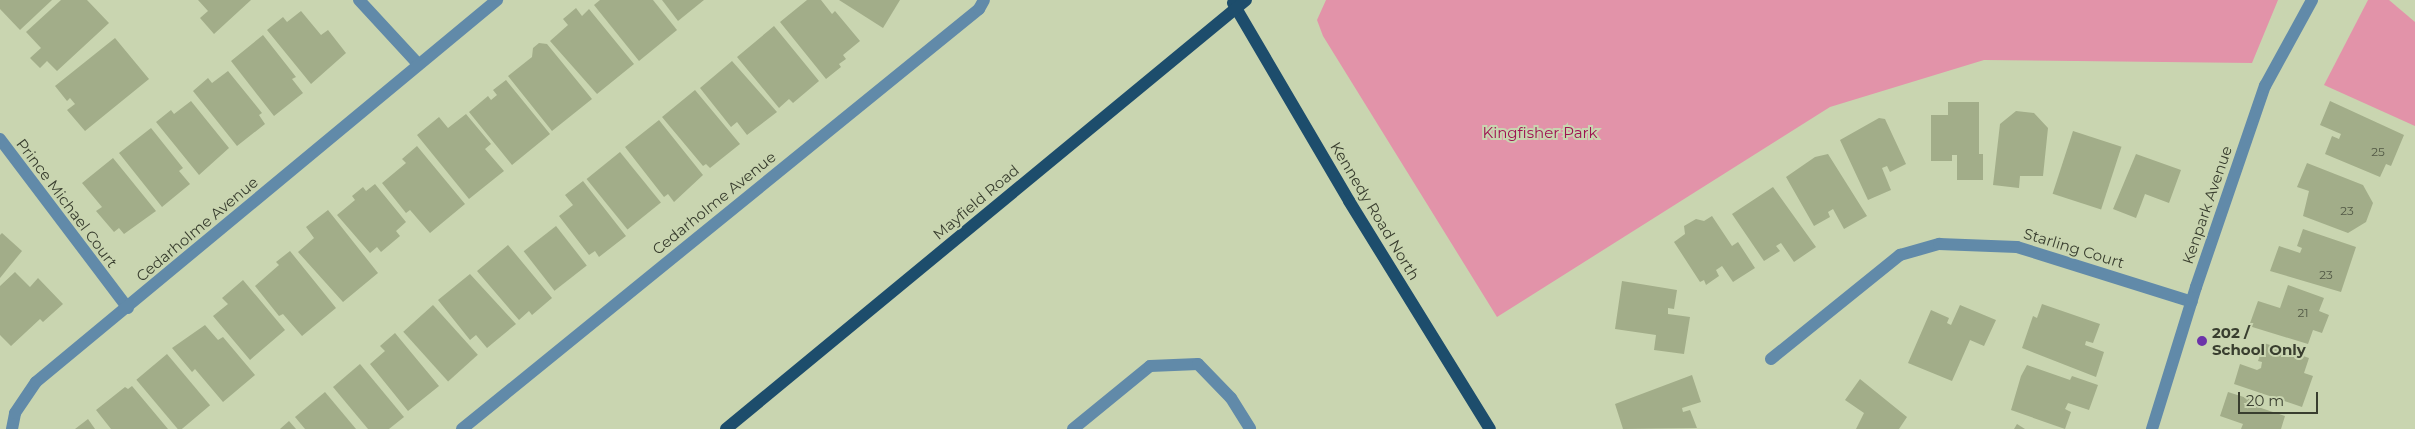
<!DOCTYPE html>
<style>
body{margin:0}
#map{position:relative;width:2415px;height:429px;overflow:hidden;background:#c9d5b0;font-family:Montserrat,sans-serif}
div>[style]{position:absolute}
.green>*{inset:0;background:#e293a9}
.building>*{inset:0;background:#a2ad89;transform-origin:0 0}
.minor>*{height:12px;margin:-6px;padding:0 6px;transform-origin:6px;border-radius:6px;background:#618aa9}
.major>*{height:12px;margin:-6px;padding:0 6px;transform-origin:6px;border-radius:6px;background:#1d4d6c}
.dots>*{width:14px;height:14px;translate:-50% -50%;box-sizing:border-box;border:2px solid #c9d5b0;border-radius:50%}
span{translate:-50% -50%;white-space:nowrap;text-align:center;line-height:1.15;-webkit-text-stroke:4px #c9d5b0;paint-order:stroke}
.number-label{font-size:12px;color:#535a46}
.number-label span{-webkit-text-stroke-width:0}
.park-label{font-size:15px;color:#9e1251}
.street-label{font-size:15px;color:#393e2f}
.poi-label{font-size:15px;color:#393e2f;font-weight:700}
.left{translate:0 -50%;text-align:left}
.scale{position:absolute;left:2238px;top:392px;width:80px;height:22px;box-sizing:border-box;border:2px solid #393e2f;border-top:0;padding-left:6px;font-size:15px;line-height:18px;white-space:nowrap;color:#393e2f;-webkit-text-stroke:4px #c9d5b0;paint-order:stroke}
</style>
<div id="map">
<div class="green">
<i style="clip-path:polygon(1326px 0,2278px 0,2252px 63px,1984px 60px,1830px 107px,1497px 317px,1323px 36px,1317px 20px)"></i>
<i style="clip-path:polygon(2368px 0,2389px 0,2415px 22px,2415px 126px,2324px 85px)"></i>
</div>
<div class="building">
<i style="clip-path:polygon(0 0,52px 0,20px 30px,0 9px)"></i>
<i style="clip-path:polygon(61px 0,87px 0,109px 23px,57px 71px,47px 61px,40px 68px,30px 58px,41px 48px,26px 32px)"></i>
<i style="clip-path:polygon(198px 0,251px 0,214px 34px,200px 18px,208px 11px)"></i>
<i style="clip-path:polygon(600px 0,653px 0,677px 30px,639px 61px,594px 5px)"></i>
<i style="clip-path:polygon(662px 0,704px 0,678px 21px)"></i>
<i style="clip-path:polygon(807px 0,821px 0,832px 14px,835px 11px,860px 41px,843px 55px,846px 59px,839px 64px,841px 67px,826px 79px,780px 22px)"></i>
<i style="clip-path:polygon(839px 0,900px 0,883px 28px)"></i>
<i style="clip-path:polygon(576px 8px,582px 16px,589px 9px,634px 64px,597px 94px,550px 41px,568px 25px,563px 19px)"></i>
<i style="clip-path:polygon(301px 11px,321px 35px,328px 30px,346px 53px,311px 84px,267px 30px,283px 17px,287px 22px)"></i>
<i style="clip-path:polygon(774px 26px,819px 81px,793px 103px,789px 99px,779px 108px,737px 57px)"></i>
<i style="clip-path:polygon(263px 35px,296px 77px,292px 79px,303px 93px,274px 116px,231px 61px)"></i>
<i style="clip-path:polygon(115px 38px,149px 79px,85px 131px,67px 110px,75px 104px,70px 98px,67px 101px,55px 86px)"></i>
<i style="clip-path:polygon(539px 43px,547px 44px,592px 99px,552px 131px,508px 76px,532px 57px,533px 48px)"></i>
<i style="clip-path:polygon(732px 61px,777px 112px,747px 135px,737px 122px,731px 127px,700px 88px)"></i>
<i style="clip-path:polygon(228px 71px,262px 113px,259px 115px,265px 124px,237px 146px,193px 91px,208px 78px,212px 83px)"></i>
<i style="clip-path:polygon(506px 80px,550px 134px,512px 165px,469px 112px,488px 96px,491px 100px,497px 95px,493px 90px)"></i>
<i style="clip-path:polygon(695px 90px,740px 144px,710px 168px,706px 164px,703px 166px,662px 117px)"></i>
<i style="clip-path:polygon(191px 101px,229px 148px,199px 175px,156px 122px,171px 110px,174px 114px)"></i>
<i style="clip-path:polygon(2330px 101px,2404px 135px,2391px 166px,2386px 164px,2380px 177px,2325px 154px,2332px 136px,2339px 139px,2341px 134px,2320px 125px)"></i>
<i style="clip-path:polygon(1948px 102px,1979px 102px,1979px 154px,1983px 154px,1983px 180px,1957px 180px,1957px 155px,1952px 155px,1952px 161px,1931px 161px,1931px 115px,1948px 115px)"></i>
<i style="clip-path:polygon(2016px 111px,2034px 113px,2048px 128px,2043px 176px,2020px 176px,2019px 188px,1993px 185px,2000px 124px)"></i>
<i style="clip-path:polygon(466px 114px,491px 144px,485px 149px,504px 171px,469px 199px,417px 135px,439px 117px,448px 128px)"></i>
<i style="clip-path:polygon(1879px 118px,1885px 119px,1906px 164px,1890px 172px,1887px 166px,1882px 168px,1891px 190px,1868px 200px,1840px 140px)"></i>
<i style="clip-path:polygon(659px 120px,703px 175px,674px 202px,668px 194px,664px 197px,625px 147px)"></i>
<i style="clip-path:polygon(151px 128px,183px 168px,179px 171px,190px 184px,162px 207px,119px 153px)"></i>
<i style="left:2073px;top:131px;width:51px;height:66px;rotate:18deg"></i>
<i style="clip-path:polygon(417px 146px,465px 204px,430px 233px,410px 210px,406px 213px,382px 183px,406px 163px,402px 159px)"></i>
<i style="left:620px;top:152px;width:65px;height:43px;rotate:51deg"></i>
<i style="clip-path:polygon(1828px 154px,1867px 216px,1844px 229px,1833px 209px,1828px 212px,1830px 217px,1814px 226px,1786px 177px,1815px 157px)"></i>
<i style="clip-path:polygon(2136px 154px,2181px 170px,2169px 203px,2145px 194px,2136px 218px,2113px 209px)"></i>
<i style="clip-path:polygon(113px 158px,156px 211px,124px 234px,119px 228px,114px 232px,96px 211px,102px 207px,82px 183px)"></i>
<i style="clip-path:polygon(2307px 163px,2363px 185px,2373px 203px,2366px 222px,2348px 233px,2303px 216px,2309px 191px,2297px 187px)"></i>
<i style="clip-path:polygon(583px 181px,626px 236px,599px 257px,595px 251px,589px 255px,559px 216px,573px 205px,565px 195px)"></i>
<i style="clip-path:polygon(375px 184px,406px 222px,396px 231px,400px 236px,381px 252px,377px 247px,370px 253px,337px 215px,355px 200px,352px 196px,363px 187px,366px 191px)"></i>
<i style="clip-path:polygon(1773px 187px,1816px 247px,1794px 262px,1781px 243px,1776px 246px,1780px 251px,1764px 261px,1732px 214px)"></i>
<i style="clip-path:polygon(328px 210px,378px 273px,343px 302px,298px 252px,314px 238px,306px 227px)"></i>
<i style="clip-path:polygon(1712px 216px,1732px 246px,1738px 242px,1755px 268px,1733px 282px,1722px 266px,1716px 270px,1719px 276px,1706px 285px,1704px 280px,1700px 282px,1674px 242px,1685px 234px,1684px 226px,1696px 219px,1704px 221px)"></i>
<i style="left:556px;top:226px;width:50px;height:41px;rotate:52deg"></i>
<i style="clip-path:polygon(2303px 229px,2356px 247px,2341px 292px,2270px 271px,2279px 246px,2300px 253px,2302px 248px,2297px 246px)"></i>
<i style="clip-path:polygon(2px 233px,22px 251px,0 278px,0 235px)"></i>
<i style="clip-path:polygon(508px 245px,552px 298px,532px 315px,529px 311px,519px 320px,477px 271px)"></i>
<i style="clip-path:polygon(290px 251px,336px 308px,302px 336px,283px 314px,279px 316px,255px 286px,279px 265px,276px 262px)"></i>
<i style="clip-path:polygon(15px 272px,30px 287px,38px 278px,63px 304px,43px 322px,40px 319px,11px 346px,0 335px,0 286px)"></i>
<i style="clip-path:polygon(470px 274px,516px 324px,487px 348px,476px 335px,470px 340px,438px 300px)"></i>
<i style="clip-path:polygon(243px 280px,285px 330px,250px 360px,213px 316px,228px 304px,222px 298px)"></i>
<i style="clip-path:polygon(1622px 281px,1677px 290px,1674px 309px,1668px 308px,1668px 314px,1690px 317px,1684px 354px,1654px 350px,1656px 335px,1615px 329px)"></i>
<i style="clip-path:polygon(2288px 285px,2324px 298px,2319px 311px,2329px 315px,2322px 333px,2313px 330px,2308px 344px,2249px 326px,2258px 301px,2280px 308px)"></i>
<i style="clip-path:polygon(2042px 304px,2100px 324px,2093px 343px,2086px 341px,2085px 345px,2104px 352px,2096px 377px,2022px 348px,2033px 316px,2037px 318px)"></i>
<i style="left:433px;top:305px;width:67px;height:40px;rotate:48deg"></i>
<i style="clip-path:polygon(1960px 305px,1996px 320px,1984px 346px,1970px 340px,1952px 381px,1908px 363px,1931px 310px,1949px 318px,1947px 323px,1951px 325px)"></i>
<i style="clip-path:polygon(205px 325px,218px 340px,223px 337px,255px 375px,223px 402px,195px 369px,192px 372px,172px 348px)"></i>
<i style="clip-path:polygon(395px 333px,439px 386px,408px 411px,370px 364px,385px 351px,380px 346px)"></i>
<i style="clip-path:polygon(2264px 343px,2309px 358px,2304px 373px,2313px 376px,2302px 407px,2234px 384px,2240px 364px,2257px 370px,2261px 368px,2262px 362px,2258px 361px)"></i>
<i style="left:167px;top:354px;width:67px;height:40px;rotate:50deg"></i>
<i style="clip-path:polygon(360px 364px,404px 417px,389px 429px,368px 429px,333px 387px)"></i>
<i style="clip-path:polygon(2027px 365px,2070px 380px,2072px 376px,2098px 385px,2089px 410px,2068px 403px,2065px 409px,2071px 412px,2065px 429px,2011px 410px,2021px 376px)"></i>
<i style="clip-path:polygon(1692px 375px,1701px 402px,1682px 408px,1683px 412px,1690px 410px,1697px 428px,1623px 429px,1615px 404px)"></i>
<i style="clip-path:polygon(1860px 379px,1907px 417px,1899px 429px,1856px 429px,1864px 413px,1845px 400px)"></i>
<i style="clip-path:polygon(132px 386px,168px 429px,111px 429px,96px 410px,125px 387px,128px 389px)"></i>
<i style="clip-path:polygon(325px 392px,356px 429px,305px 429px,295px 417px)"></i>
<i style="clip-path:polygon(2228px 392px,2253px 400px,2252px 405px,2285px 416px,2281px 429px,2241px 429px,2243px 424px,2220px 416px)"></i>
<i style="clip-path:polygon(88px 419px,95px 429px,75px 429px)"></i>
<i style="clip-path:polygon(289px 421px,296px 429px,280px 429px)"></i>
<i style="clip-path:polygon(2017px 424px,2025px 429px,2014px 429px)"></i>
</div>
<div class="minor">
<i style="left:359px;top:0;width:87px;rotate:47.3deg"></i>
<i style="left:0;top:139px;width:212px;rotate:52.9deg"></i>
<i style="left:1771px;top:359px;width:166px;rotate:-38.9deg"></i>
<i style="left:1900px;top:255px;width:41px;rotate:-15.8deg"></i>
<i style="left:1939px;top:244px;width:78px;rotate:2.2deg"></i>
<i style="left:2017px;top:247px;width:183px;rotate:17.4deg"></i>
<i style="left:12px;top:429px;width:16px;rotate:-79deg"></i>
<i style="left:15px;top:413px;width:37px;rotate:-56deg"></i>
<i style="left:36px;top:382px;width:599px;rotate:-39.65deg"></i>
<i style="left:462px;top:429px;width:666px;rotate:-39.09deg"></i>
<i style="left:979px;top:9px;width:10px;rotate:-61deg"></i>
<i style="left:1073px;top:429px;width:99px;rotate:-39.3deg"></i>
<i style="left:1150px;top:366px;width:48px;rotate:-2.4deg"></i>
<i style="left:1198px;top:364px;width:47px;rotate:45.9deg"></i>
<i style="left:1231px;top:398px;width:36px;rotate:58deg"></i>
<i style="left:2152px;top:429px;width:149px;rotate:-72.8deg"></i>
<i style="left:2196px;top:287px;width:213px;rotate:-71.1deg"></i>
<i style="left:2265px;top:86px;width:98px;rotate:-61.3deg"></i>
</div>
<div class="major">
<i style="left:1233px;top:3px;width:229px;rotate:59.6deg"></i>
<i style="left:1349px;top:201px;width:268px;rotate:58.3deg"></i>
<i style="left:726px;top:429px;width:674px;rotate:-39.52deg"></i>
</div>
<div class="dots">
<i style="left:2202px;top:341px;background:#6c33a9"></i>
</div>
<div class="number-label">
<span style="left:2378px;top:152px">25</span>
<span style="left:2347px;top:211px">23</span>
<span style="left:2326px;top:275px">23</span>
<span style="left:2303px;top:313px">21</span>
</div>
<div class="park-label">
<span style="left:1540px;top:133px">Kingfisher Park</span>
</div>
<div class="street-label">
<span style="left:976px;top:202px;rotate:-40deg">Mayfield Road</span>
<span style="left:67px;top:203px;rotate:53deg">Prince Michael Court</span>
<span style="left:714px;top:203px;rotate:-39deg">Cedarholme Avenue</span>
<span style="left:2207px;top:205px;rotate:-71deg">Kenpark Avenue</span>
<span style="left:1375px;top:211px;rotate:59deg">Kennedy Road North</span>
<span style="left:197px;top:229px;rotate:-40deg">Cedarholme Avenue</span>
<span style="left:2074px;top:248px;rotate:17deg">Starling Court</span>
</div>
<div class="poi-label">
<span class="left" style="left:2212px;top:341px">202 /<br>School Only</span>
</div>
<div class="scale">20 m</div>
</div>
